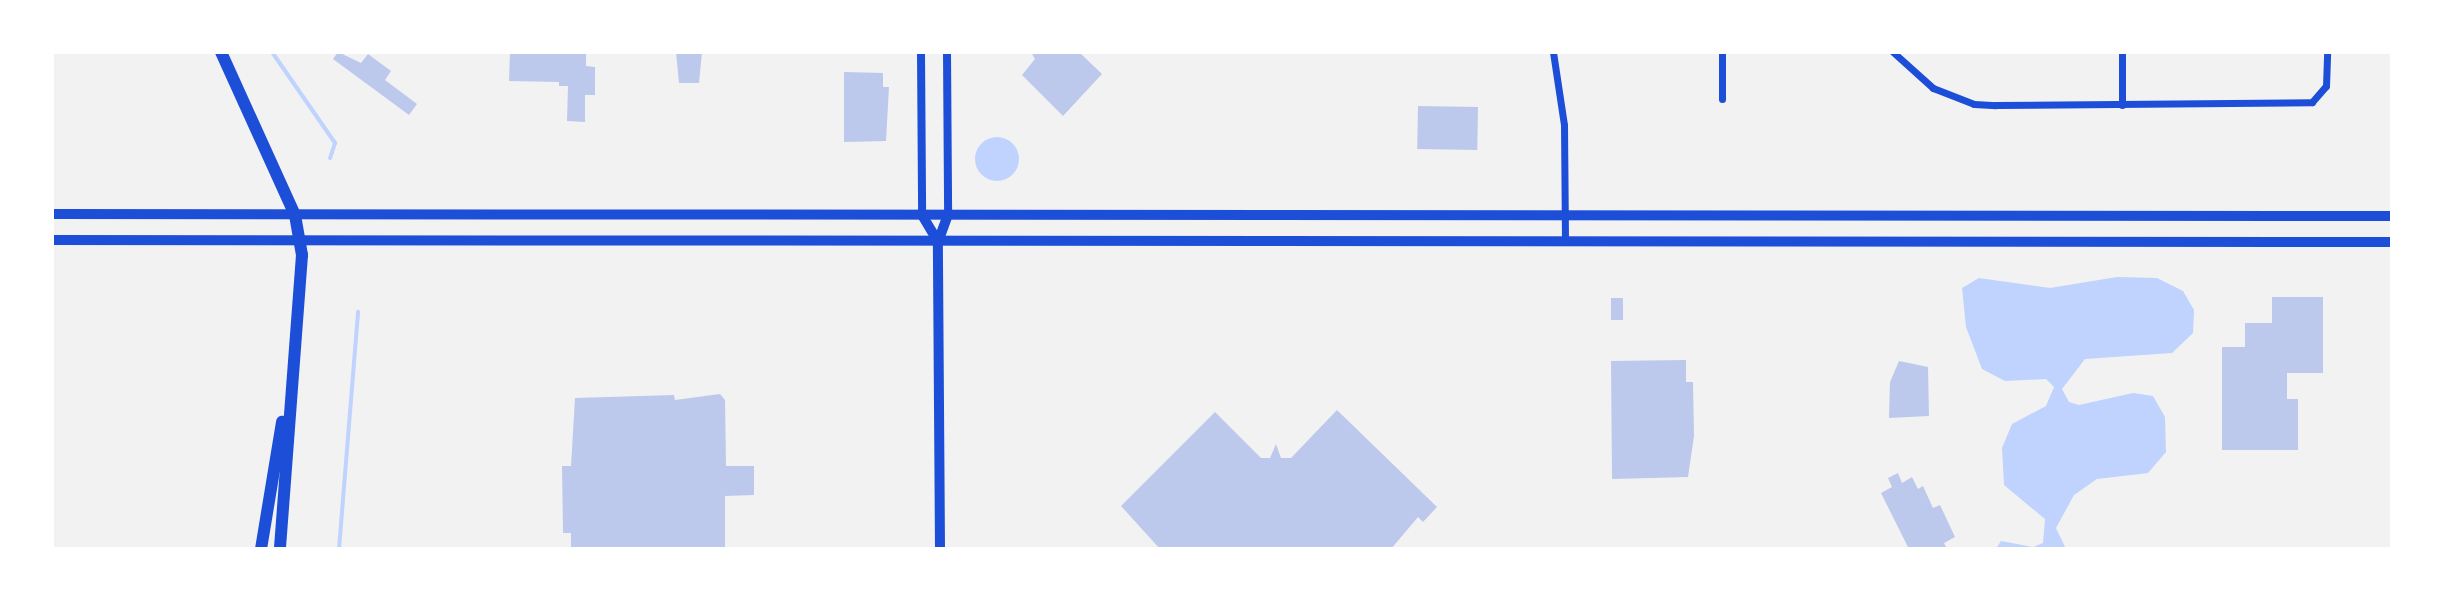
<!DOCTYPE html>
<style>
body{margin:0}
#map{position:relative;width:2444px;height:601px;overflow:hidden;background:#f2f2f2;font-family:Mulish,sans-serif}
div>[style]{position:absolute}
.water>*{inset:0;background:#bfd3fe}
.round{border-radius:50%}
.stream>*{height:4px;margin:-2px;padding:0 2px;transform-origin:2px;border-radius:2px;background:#bfd3fe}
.building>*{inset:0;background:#bdc9ec;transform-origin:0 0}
.minor>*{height:7px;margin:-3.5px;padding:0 3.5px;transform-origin:3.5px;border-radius:3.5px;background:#1d4ed8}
.tertiary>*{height:8px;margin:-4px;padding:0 4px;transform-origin:4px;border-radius:4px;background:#1d4ed8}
.secondary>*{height:10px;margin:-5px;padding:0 5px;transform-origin:5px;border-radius:5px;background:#1d4ed8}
.motorway>*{height:12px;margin:-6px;padding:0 6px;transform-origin:6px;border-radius:6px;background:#1d4ed8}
span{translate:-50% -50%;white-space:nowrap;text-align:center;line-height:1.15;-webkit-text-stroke:6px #fff;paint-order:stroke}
.frame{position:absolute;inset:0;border:54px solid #fff;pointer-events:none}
</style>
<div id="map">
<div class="water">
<i class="round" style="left:975px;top:137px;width:44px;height:44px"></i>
<i style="clip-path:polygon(2117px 277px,2157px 278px,2183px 291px,2194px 310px,2193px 333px,2172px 353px,2085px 359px,2062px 389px,2069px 402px,2079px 405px,2133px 393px,2153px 396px,2165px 417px,2166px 452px,2148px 473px,2097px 479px,2074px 495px,2056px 528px,2066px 549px,1996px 549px,2001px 541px,2033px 547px,2043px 543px,2045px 519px,2004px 485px,2002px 448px,2012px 424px,2046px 406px,2054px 387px,2046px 379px,2005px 381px,1982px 369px,1966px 327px,1962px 288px,1979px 278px,2050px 288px)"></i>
</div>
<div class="stream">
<i style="left:272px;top:52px;width:111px;rotate:55.3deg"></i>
<i style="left:335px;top:143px;width:16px;rotate:108deg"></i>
<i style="left:339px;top:549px;width:238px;rotate:-85.4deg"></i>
</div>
<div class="building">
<i style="clip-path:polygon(338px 52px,361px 63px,368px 54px,391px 71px,385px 80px,417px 104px,409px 115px,333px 59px)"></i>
<i style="clip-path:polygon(510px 52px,586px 52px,586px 66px,595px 67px,595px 95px,585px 95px,585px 122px,567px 121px,568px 86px,559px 86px,559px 82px,509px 81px)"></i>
<i style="clip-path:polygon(676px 52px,702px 52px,699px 83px,679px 83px)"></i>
<i style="clip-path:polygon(1031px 52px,1079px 52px,1102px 74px,1063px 116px,1022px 75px,1035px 59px)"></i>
<i style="clip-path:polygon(844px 72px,883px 73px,883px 87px,889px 87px,886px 141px,844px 142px)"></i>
<i style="left:1418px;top:106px;width:60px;height:43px;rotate:1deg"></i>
<i style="clip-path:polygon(2272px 297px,2323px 297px,2323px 373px,2287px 373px,2287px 399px,2298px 399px,2298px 450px,2222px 450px,2222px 347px,2245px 347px,2245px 323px,2272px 323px)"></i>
<i style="left:1611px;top:298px;width:12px;height:22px"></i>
<i style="clip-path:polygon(1686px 360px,1686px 382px,1693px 382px,1694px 436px,1688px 477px,1612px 479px,1611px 361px)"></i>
<i style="clip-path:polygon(1899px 361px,1928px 367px,1929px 416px,1889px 418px,1890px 382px)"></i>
<i style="clip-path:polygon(720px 394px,725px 400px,726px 466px,754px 466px,754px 495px,725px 496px,725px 549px,571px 549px,571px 533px,563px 533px,562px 466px,571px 466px,575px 398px,674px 395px,675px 400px)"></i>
<i style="clip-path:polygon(1337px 410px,1437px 507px,1423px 522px,1418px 517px,1391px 549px,1160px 549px,1121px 506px,1215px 412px,1261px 458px,1270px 458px,1276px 444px,1281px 458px,1291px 458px)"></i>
<i style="clip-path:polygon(1898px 473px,1902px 483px,1912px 477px,1918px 489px,1923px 486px,1933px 508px,1940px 505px,1955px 537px,1944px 543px,1947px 549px,1909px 549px,1881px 493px,1892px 487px,1888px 478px)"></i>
</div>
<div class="minor">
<i style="left:1553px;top:52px;width:74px;rotate:81.4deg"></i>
<i style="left:1564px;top:125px;width:116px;rotate:89.5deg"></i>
<i style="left:1722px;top:52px;width:47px;rotate:90deg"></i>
<i style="left:1893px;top:52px;width:54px;rotate:42deg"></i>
<i style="left:1933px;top:88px;width:44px;rotate:21.3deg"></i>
<i style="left:1974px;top:104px;width:22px;rotate:3deg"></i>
<i style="left:1996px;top:105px;width:316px;rotate:-0.5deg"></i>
<i style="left:2312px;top:102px;width:21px;rotate:-49deg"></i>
<i style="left:2326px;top:86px;width:34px;rotate:-88deg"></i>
<i style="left:2122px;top:52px;width:53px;rotate:90deg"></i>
</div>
<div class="tertiary">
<i style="left:921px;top:52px;width:163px;rotate:89.6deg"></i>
<i style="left:947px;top:52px;width:163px;rotate:89.6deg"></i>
</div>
<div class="secondary">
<i style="left:52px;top:214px;width:2340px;rotate:0.05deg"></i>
<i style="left:922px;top:215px;width:31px;rotate:59deg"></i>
<i style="left:52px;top:240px;width:2340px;rotate:0.05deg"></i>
<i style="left:940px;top:549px;width:307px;rotate:-90.4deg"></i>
<i style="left:938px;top:242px;width:29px;rotate:-70deg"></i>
</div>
<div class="motorway">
<i style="left:221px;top:52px;width:179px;rotate:65.6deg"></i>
<i style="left:295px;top:215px;width:41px;rotate:80.1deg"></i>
<i style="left:302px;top:255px;width:295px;rotate:94.3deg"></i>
<i style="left:261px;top:549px;width:129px;rotate:-80.6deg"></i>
</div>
<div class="frame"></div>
</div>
